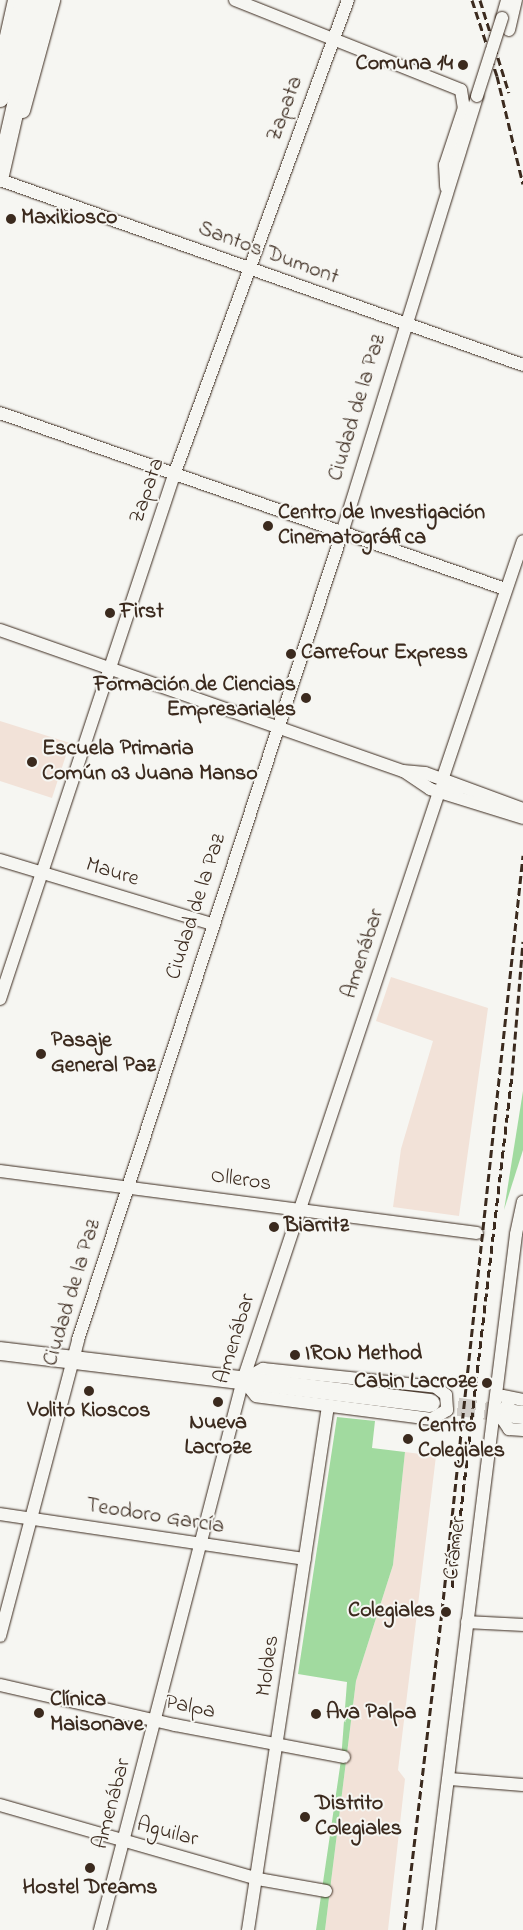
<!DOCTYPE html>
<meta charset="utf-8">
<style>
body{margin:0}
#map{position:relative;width:523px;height:1930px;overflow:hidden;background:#f6f6f2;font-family:"Indie Flower",sans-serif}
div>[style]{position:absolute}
.built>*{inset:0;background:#f2e2d8}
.green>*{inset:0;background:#a1da9f}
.secondary-tunnel>*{height:18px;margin-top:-9px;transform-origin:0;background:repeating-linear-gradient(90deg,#d1cdc8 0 18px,transparent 0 27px)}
.roads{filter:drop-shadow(0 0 1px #3b2a1e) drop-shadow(0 0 1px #3b2a1e)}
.minor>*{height:12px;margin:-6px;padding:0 6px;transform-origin:6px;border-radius:6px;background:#f6f6f2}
.tertiary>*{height:15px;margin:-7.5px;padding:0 7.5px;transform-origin:7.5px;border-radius:7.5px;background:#f6f6f2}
.secondary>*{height:18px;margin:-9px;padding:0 9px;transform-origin:9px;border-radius:9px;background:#f6f6f2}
.rail>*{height:3px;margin-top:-1.5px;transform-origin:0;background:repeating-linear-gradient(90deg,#3b2a1e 0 8px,transparent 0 12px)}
.bridges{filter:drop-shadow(0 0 1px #3b2a1e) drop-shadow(0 0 1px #3b2a1e)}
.minor-bridge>*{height:12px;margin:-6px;padding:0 6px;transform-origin:6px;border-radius:6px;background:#f6f6f2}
.dots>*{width:14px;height:14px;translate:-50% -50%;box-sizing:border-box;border:2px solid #f6f6f2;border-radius:50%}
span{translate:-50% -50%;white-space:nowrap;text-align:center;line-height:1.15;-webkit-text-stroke:4px #f6f6f2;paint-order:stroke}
.poi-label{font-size:22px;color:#3b2a1e;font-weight:700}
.right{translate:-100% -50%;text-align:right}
.left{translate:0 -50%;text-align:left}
.street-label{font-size:22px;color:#3b2a1e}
</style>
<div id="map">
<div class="built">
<i style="clip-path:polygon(0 721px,70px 743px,52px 798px,0 781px)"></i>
<i style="clip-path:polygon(391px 977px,488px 1008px,459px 1216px,393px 1207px,401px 1149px,433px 1041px,376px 1021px)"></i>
<i style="clip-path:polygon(405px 1452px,436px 1456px,398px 1770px,405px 1779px,388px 1930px,325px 1930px,356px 1681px,393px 1565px)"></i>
</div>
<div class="green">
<i style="clip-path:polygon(523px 1091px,523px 1150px,504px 1210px)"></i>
<i style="clip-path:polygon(337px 1417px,375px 1421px,372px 1448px,405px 1452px,393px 1565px,356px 1681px,325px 1930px,316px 1930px,341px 1760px,347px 1682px,298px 1674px)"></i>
</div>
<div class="secondary-tunnel">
<i style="left:431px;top:1403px;width:80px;rotate:7.9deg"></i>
</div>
<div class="roads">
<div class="minor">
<i style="left:235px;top:0;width:243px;rotate:21.7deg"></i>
<i style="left:461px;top:90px;width:18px;rotate:81deg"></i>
<i style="left:464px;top:108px;width:60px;rotate:108.4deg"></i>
<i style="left:445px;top:165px;width:22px;rotate:87deg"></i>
<i style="left:502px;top:18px;width:19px;rotate:-74deg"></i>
<i style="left:509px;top:30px;width:31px;rotate:-77deg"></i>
<i style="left:0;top:180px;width:555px;rotate:19.48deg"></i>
<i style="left:0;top:413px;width:535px;rotate:19.21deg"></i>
<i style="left:0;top:630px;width:427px;rotate:19.3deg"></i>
<i style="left:403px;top:771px;width:22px;rotate:5deg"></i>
<i style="left:425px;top:773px;width:104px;rotate:20.2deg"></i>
<i style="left:405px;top:772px;width:30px;rotate:34deg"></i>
<i style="left:430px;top:789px;width:97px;rotate:17.3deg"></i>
<i style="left:442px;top:780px;width:252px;rotate:-71.3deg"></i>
<i style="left:0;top:860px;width:221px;rotate:16.8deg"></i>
<i style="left:0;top:999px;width:552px;rotate:-71.63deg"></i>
<i style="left:174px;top:475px;width:506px;rotate:-69.88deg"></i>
<i style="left:0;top:1171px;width:481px;rotate:7.4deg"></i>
<i style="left:263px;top:1369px;width:174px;rotate:5.9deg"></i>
<i style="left:436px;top:1387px;width:13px;rotate:39deg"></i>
<i style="left:446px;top:1395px;width:15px;rotate:86deg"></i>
<i style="left:447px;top:1410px;width:17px;rotate:149deg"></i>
<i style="left:432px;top:1419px;width:177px;rotate:-172.6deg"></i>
<i style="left:256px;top:1396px;width:21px;rotate:-129deg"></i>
<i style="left:243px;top:1380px;width:23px;rotate:-29deg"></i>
<i style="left:503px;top:1396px;width:20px;rotate:11deg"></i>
<i style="left:511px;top:1399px;width:16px;rotate:125deg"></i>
<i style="left:502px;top:1412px;width:8px;rotate:83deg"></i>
<i style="left:503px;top:1420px;width:11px;rotate:56deg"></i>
<i style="left:509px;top:1429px;width:14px;rotate:4deg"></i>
<i style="left:0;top:1514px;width:308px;rotate:8.4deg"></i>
<i style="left:467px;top:1622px;width:56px;rotate:3.1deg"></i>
<i style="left:0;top:1636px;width:306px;rotate:-75.2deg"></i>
<i style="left:78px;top:1340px;width:849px;rotate:-71.89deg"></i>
<i style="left:342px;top:533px;width:457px;rotate:-72.8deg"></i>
<i style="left:0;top:1685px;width:180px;rotate:12.9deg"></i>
<i style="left:175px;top:1725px;width:172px;rotate:10.7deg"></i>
<i style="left:450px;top:1779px;width:73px;rotate:4.7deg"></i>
<i style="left:0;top:1805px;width:268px;rotate:16deg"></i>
<i style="left:258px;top:1879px;width:69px;rotate:10deg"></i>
<i style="left:100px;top:1930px;width:568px;rotate:-75.43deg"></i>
<i style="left:243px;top:1380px;width:620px;rotate:-71.57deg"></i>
<i style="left:439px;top:792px;width:6px;rotate:-59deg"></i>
<i style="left:442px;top:787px;width:17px;rotate:3deg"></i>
<i style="left:248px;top:1930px;width:530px;rotate:-81.32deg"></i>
<i style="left:429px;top:1930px;width:701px;rotate:-82.87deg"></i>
<i style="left:516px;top:1234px;width:33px;rotate:-78deg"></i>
</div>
<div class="tertiary">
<i style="left:0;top:67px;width:69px;rotate:-77.4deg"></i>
<i style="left:22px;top:110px;width:114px;rotate:-74.7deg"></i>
</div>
<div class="secondary">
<i style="left:0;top:98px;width:101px;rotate:-75.7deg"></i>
<i style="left:0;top:175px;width:180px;rotate:-77.1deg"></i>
<i style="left:0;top:1351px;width:434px;rotate:6.9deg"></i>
<i style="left:514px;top:1414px;width:9px;rotate:6deg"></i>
</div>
</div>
<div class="rail">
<i style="left:472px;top:0;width:80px;rotate:71.8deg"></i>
<i style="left:497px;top:76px;width:111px;rotate:76.5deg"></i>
<i style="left:480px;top:0;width:97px;rotate:72.7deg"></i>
<i style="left:452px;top:1587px;width:516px;rotate:-83.32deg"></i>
<i style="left:512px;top:1075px;width:134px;rotate:-85.3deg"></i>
<i style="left:404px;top:1930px;width:321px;rotate:-83.2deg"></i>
<i style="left:442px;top:1611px;width:760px;rotate:-83.88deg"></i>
</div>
<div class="bridges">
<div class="minor-bridge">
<i style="left:477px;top:96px;width:82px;rotate:-72.2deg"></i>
</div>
</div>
<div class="dots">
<i style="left:463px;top:65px;background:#3b2a1e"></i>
<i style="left:11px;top:219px;background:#3b2a1e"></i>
<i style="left:268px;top:526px;background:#3b2a1e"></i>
<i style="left:110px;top:613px;background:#3b2a1e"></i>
<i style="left:291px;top:654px;background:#3b2a1e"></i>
<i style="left:306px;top:698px;background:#3b2a1e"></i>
<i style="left:32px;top:762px;background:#3b2a1e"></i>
<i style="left:41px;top:1054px;background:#3b2a1e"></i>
<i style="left:274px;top:1227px;background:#3b2a1e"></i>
<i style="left:295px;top:1355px;background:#3b2a1e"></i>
<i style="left:487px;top:1383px;background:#3b2a1e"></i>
<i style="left:89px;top:1391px;background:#3b2a1e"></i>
<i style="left:218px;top:1402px;background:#3b2a1e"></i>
<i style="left:408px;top:1439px;background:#3b2a1e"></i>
<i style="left:446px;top:1612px;background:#3b2a1e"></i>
<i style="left:39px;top:1713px;background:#3b2a1e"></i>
<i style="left:316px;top:1714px;background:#3b2a1e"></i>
<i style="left:305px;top:1817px;background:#3b2a1e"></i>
<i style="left:90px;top:1868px;background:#3b2a1e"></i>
</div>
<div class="poi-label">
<span class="right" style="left:453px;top:65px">Comuna 14</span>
<span class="left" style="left:21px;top:219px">Maxikiosco</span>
<span class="left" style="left:278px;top:526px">Centro de Investigación<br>Cinematográfica</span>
<span class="left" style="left:120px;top:613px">First</span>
<span class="left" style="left:301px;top:654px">Carrefour Express</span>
<span class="right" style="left:296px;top:698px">Formación de Ciencias<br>Empresariales</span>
<span class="left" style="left:42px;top:762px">Escuela Primaria<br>Común 03 Juana Manso</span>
<span class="left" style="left:51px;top:1054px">Pasaje<br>General Paz</span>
<span class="left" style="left:284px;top:1227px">Biarritz</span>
<span class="left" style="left:305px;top:1355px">IRON Method</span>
<span class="right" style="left:477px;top:1383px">Cabin Lacroze</span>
<span style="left:89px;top:1412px">Volito Kioscos</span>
<span style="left:218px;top:1436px">Nueva<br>Lacroze</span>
<span class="left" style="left:418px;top:1439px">Centro<br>Colegiales</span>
<span class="right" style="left:435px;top:1612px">Colegiales</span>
<span class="left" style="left:50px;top:1713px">Clínica<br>Maisonave</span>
<span class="left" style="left:326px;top:1714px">Ava Palpa</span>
<span class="left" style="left:315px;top:1817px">Distrito<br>Colegiales</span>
<span style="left:90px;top:1889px">Hostel Dreams</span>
</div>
<div class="street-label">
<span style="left:286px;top:109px;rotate:-70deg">Zapata</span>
<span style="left:268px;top:254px;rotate:20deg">Santos Dumont</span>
<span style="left:358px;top:408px;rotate:-73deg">Ciudad de la Paz</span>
<span style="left:148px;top:491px;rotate:-71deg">Zapata</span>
<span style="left:112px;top:873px;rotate:17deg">Maure</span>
<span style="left:197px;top:907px;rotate:-72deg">Ciudad de la Paz</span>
<span style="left:364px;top:954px;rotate:-72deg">Amenábar</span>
<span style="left:241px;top:1181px;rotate:8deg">Olleros</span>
<span style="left:73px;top:1293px;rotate:-73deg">Ciudad de la Paz</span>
<span style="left:236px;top:1339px;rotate:-73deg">Amenábar</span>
<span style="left:155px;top:1517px;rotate:9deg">Teodoro García</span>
<span style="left:456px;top:1548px;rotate:-83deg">Crámer</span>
<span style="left:269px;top:1666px;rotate:-82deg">Moldes</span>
<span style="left:190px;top:1708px;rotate:12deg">Palpa</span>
<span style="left:113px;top:1804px;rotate:-75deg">Amenábar</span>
<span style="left:167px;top:1833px;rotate:15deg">Aguilar</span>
</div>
</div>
